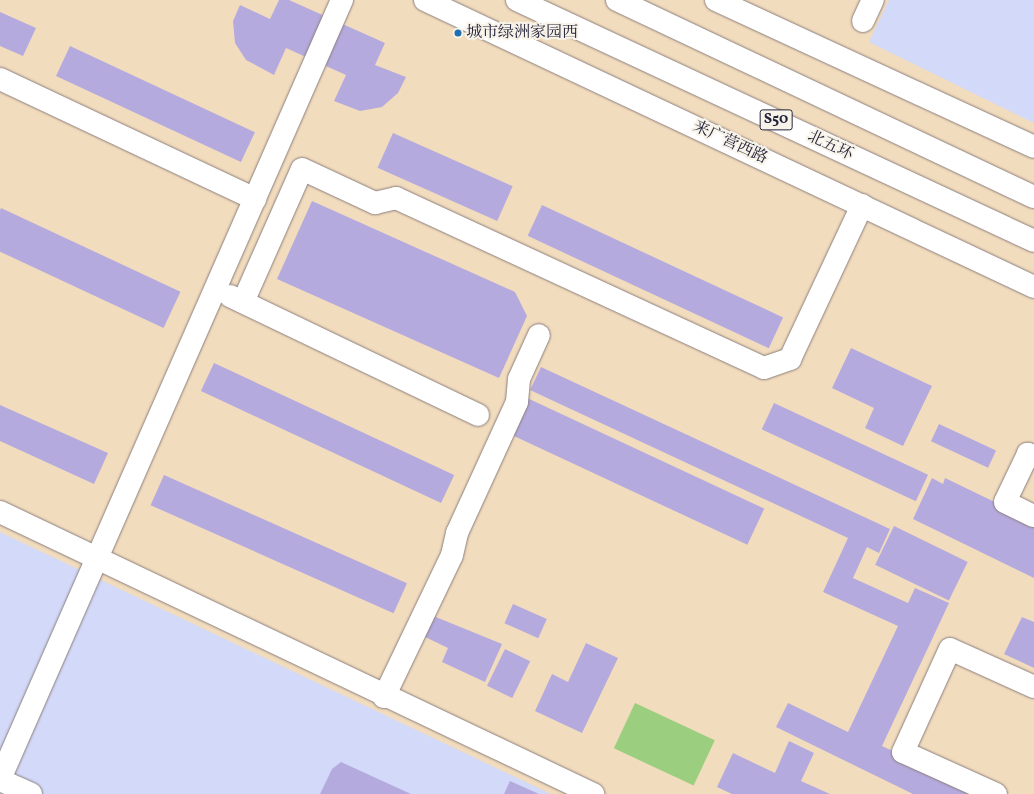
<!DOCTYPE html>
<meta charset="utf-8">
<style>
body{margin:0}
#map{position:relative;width:1034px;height:794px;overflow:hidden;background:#f2dcbe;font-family:Vollkorn,"Noto Serif SC",serif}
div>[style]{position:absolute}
.built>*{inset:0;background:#d3d9f9}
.green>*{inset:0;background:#9bce7e;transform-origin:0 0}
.building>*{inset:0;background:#b5aade;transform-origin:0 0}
.roads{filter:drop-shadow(0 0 1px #8a7f7c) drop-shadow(0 0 1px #8a7f7c)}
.minor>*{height:22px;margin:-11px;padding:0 11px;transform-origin:11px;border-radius:11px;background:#fff}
.highway>*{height:22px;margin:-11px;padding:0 11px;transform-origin:11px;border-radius:11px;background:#fff}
.dots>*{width:11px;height:11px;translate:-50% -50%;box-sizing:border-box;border:2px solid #f7f3e8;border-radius:50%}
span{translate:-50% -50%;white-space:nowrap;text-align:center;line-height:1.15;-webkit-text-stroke:4px #f7f3e8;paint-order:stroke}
.shield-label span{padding:1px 3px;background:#f7f3e8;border:1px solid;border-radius:3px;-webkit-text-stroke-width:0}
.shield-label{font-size:15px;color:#22223b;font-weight:700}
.poi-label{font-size:16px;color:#22223b}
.left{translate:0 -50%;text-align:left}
.street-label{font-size:16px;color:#22223b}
</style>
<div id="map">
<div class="built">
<i style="clip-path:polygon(889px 0,1034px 0,1034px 123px,869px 42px)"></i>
<i style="clip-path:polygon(0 532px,551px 794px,0 794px)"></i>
</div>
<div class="green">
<i style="left:635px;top:703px;width:88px;height:50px;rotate:25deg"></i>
</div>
<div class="building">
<i style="clip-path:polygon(279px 0,289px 0,385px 43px,375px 65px,406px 77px,398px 93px,382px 107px,360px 111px,334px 101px,346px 75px,286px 48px,274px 75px,246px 60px,235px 43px,233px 21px,240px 5px,270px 19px)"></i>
<i style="clip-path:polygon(0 12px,36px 28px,23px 56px,0 46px)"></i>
<i style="left:70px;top:46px;width:204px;height:33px;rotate:25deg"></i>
<i style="left:393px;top:133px;width:131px;height:38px;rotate:24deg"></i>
<i style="clip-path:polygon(312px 201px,515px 292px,527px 316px,499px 378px,277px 279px)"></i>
<i style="left:542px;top:205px;width:266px;height:34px;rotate:25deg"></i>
<i style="left:1px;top:208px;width:198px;height:40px;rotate:25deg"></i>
<i style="clip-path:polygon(851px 348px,932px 386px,903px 446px,865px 428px,874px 408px,832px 388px)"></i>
<i style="left:214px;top:363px;width:265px;height:31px;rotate:25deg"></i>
<i style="clip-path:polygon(541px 367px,890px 529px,879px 553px,867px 547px,853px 578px,908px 603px,915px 588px,949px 603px,882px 746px,985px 794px,913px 794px,776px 727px,788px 703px,848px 732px,898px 626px,823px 592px,848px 538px,530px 390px)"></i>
<i style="left:525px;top:397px;width:264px;height:40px;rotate:25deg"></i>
<i style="left:774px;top:403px;width:170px;height:29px;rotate:25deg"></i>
<i style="clip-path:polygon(0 405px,108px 453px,94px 484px,0 441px)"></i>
<i style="left:939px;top:424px;width:63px;height:19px;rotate:25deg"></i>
<i style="left:164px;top:475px;width:266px;height:33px;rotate:24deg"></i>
<i style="clip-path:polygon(932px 478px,943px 484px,945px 478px,1034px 521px,1034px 578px,913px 519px)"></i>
<i style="left:894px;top:526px;width:82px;height:43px;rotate:26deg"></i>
<i style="left:513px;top:604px;width:37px;height:21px;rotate:24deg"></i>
<i style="clip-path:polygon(426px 613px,502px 644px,485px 682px,442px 662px,448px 648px,417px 633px)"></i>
<i style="clip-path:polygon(1022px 617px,1034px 622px,1034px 668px,1004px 654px)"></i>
<i style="clip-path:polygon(586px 643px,618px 658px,582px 733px,535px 711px,552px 674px,568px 682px)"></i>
<i style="left:505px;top:649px;width:28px;height:41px;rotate:26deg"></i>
<i style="clip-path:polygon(789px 741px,814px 753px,801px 781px,830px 794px,732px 794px,717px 787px,733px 753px,775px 773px)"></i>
<i style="clip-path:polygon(341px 762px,411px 794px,320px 794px,332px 769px)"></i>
<i style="clip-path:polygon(510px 781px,539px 794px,504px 794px)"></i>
</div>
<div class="roads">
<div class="minor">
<i style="left:425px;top:0;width:673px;rotate:25.23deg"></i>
<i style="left:716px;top:0;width:350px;rotate:24.8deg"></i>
<i style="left:863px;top:21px;width:23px;rotate:-65deg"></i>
<i style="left:0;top:79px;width:282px;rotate:25.2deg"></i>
<i style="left:230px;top:296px;width:275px;rotate:25.6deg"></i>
<i style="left:243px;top:302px;width:145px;rotate:-66.1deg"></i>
<i style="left:302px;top:169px;width:81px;rotate:25deg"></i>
<i style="left:375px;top:203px;width:22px;rotate:-13deg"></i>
<i style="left:396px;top:198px;width:405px;rotate:24.8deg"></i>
<i style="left:764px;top:368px;width:28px;rotate:-19deg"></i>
<i style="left:790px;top:359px;width:170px;rotate:-64.9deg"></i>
<i style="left:1034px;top:457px;width:7px;rotate:-153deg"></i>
<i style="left:1028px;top:454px;width:53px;rotate:115.6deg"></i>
<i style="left:1005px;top:502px;width:32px;rotate:26deg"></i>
<i style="left:0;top:512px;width:657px;rotate:25.43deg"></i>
<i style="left:384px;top:697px;width:157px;rotate:-64.4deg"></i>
<i style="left:452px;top:555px;width:23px;rotate:-77deg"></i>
<i style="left:457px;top:533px;width:144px;rotate:-65.4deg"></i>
<i style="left:517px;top:402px;width:23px;rotate:-85deg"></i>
<i style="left:519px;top:379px;width:48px;rotate:-65.6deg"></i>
<i style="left:0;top:779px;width:851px;rotate:-66.3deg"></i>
<i style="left:0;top:780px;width:34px;rotate:24deg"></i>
<i style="left:996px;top:794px;width:102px;rotate:-155.7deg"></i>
<i style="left:903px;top:752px;width:113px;rotate:-65.5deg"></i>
<i style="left:950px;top:649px;width:92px;rotate:24.3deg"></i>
</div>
<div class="highway">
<i style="left:517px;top:0;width:570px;rotate:24.99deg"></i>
<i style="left:617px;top:0;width:461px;rotate:25.3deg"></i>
</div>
</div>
<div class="dots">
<i style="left:458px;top:33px;background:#1f6fb2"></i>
</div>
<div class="shield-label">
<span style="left:776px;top:120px">S50</span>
</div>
<div class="poi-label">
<span class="left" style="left:466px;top:33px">城市绿洲家园西</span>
</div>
<div class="street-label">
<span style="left:730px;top:143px;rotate:25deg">来广营西路</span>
<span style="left:830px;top:146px;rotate:25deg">北五环</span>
</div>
</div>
